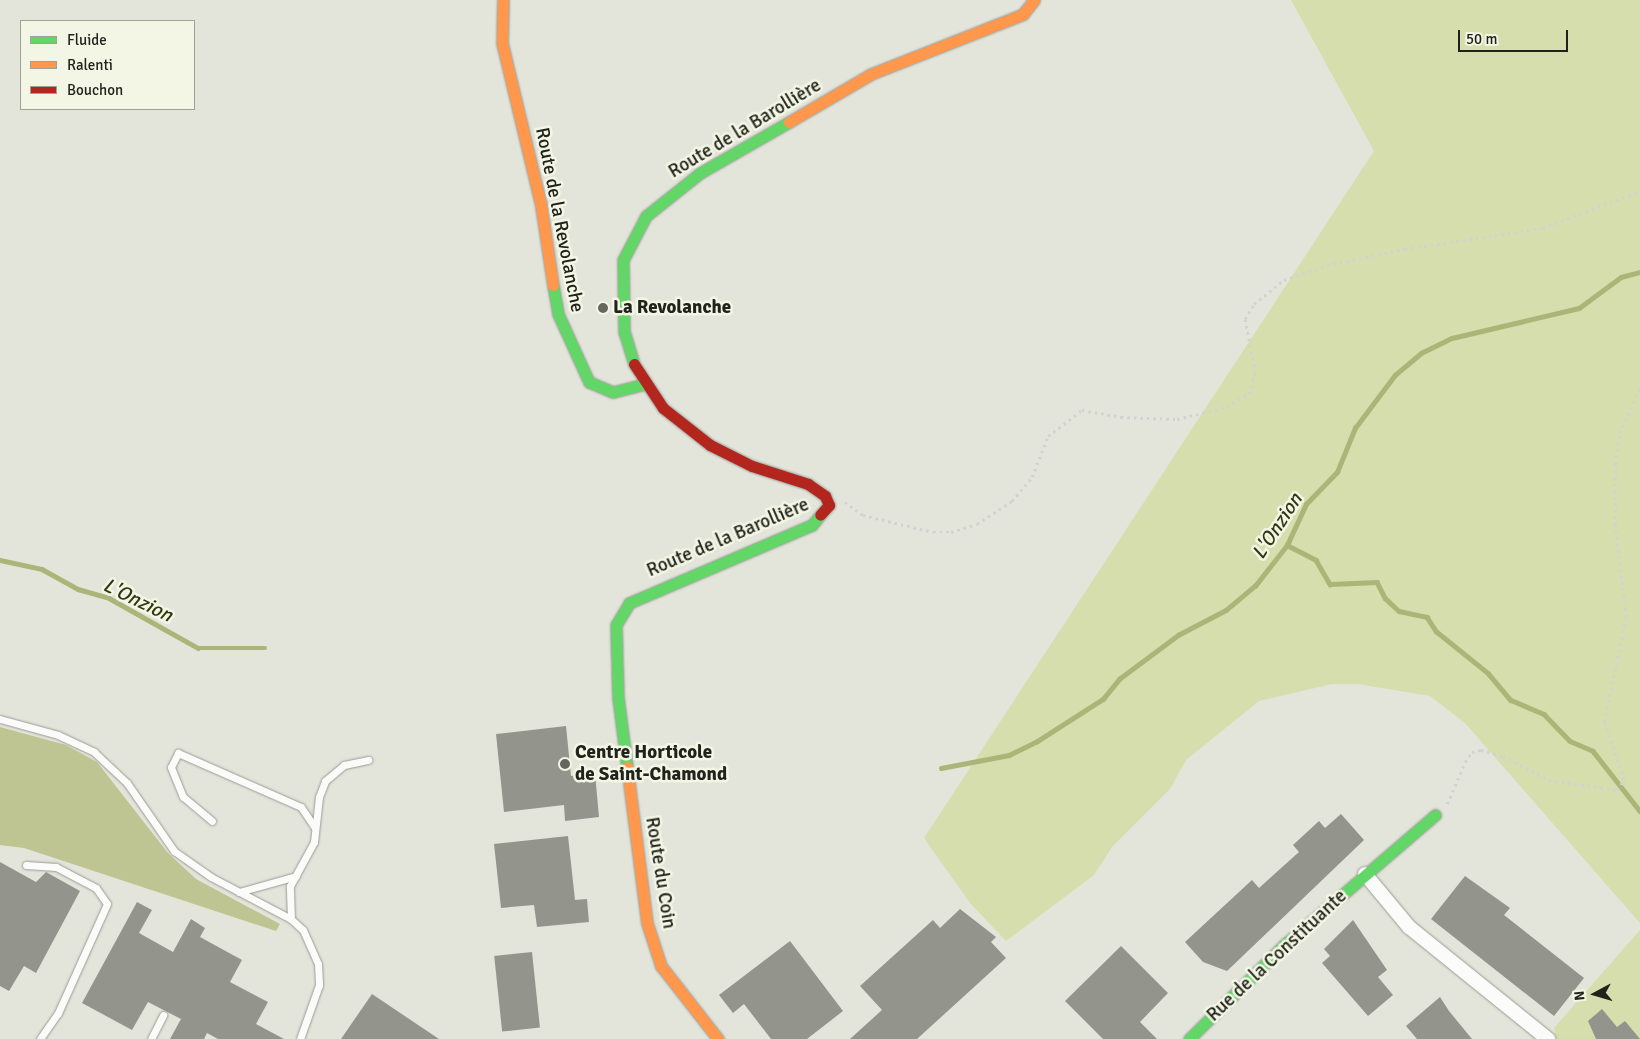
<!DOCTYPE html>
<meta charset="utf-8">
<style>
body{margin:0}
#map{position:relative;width:1640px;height:1039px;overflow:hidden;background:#e3e5db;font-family:Signika,sans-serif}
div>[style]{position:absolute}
.green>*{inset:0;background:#d5deac}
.forest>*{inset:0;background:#bec592}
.stream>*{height:4.5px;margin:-2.25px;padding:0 2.25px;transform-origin:2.25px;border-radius:2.25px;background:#abb577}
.building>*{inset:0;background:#93958d;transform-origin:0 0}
.path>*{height:2.5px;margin-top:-1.25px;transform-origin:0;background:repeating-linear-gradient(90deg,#d2d2d0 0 2.5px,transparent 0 6.5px)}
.roads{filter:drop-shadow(0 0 1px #9a9c95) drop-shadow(0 0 1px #9a9c95)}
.lane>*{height:7px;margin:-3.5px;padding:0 3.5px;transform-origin:3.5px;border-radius:3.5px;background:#fbfbfa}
.street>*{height:14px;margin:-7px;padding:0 7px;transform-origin:7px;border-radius:7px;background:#fbfbfa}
.fast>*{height:11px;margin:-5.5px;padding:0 5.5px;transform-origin:5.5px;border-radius:5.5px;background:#63d668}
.slow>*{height:11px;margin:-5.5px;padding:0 5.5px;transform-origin:5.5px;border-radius:5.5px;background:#ff974d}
.jam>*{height:11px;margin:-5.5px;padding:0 5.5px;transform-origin:5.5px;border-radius:5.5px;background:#b3261e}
.dots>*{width:14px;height:14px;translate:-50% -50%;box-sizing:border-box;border:2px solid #f3f6e4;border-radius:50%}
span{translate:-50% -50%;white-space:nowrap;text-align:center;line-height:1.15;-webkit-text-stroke:5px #f3f6e4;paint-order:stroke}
.street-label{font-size:19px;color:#21221b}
.poi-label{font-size:19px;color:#21221b;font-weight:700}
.left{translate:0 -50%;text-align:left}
.water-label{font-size:20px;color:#333813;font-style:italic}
.legend{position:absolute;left:20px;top:20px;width:175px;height:90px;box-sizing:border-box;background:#f3f6e4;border:1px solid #9fa194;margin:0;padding:6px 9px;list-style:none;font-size:15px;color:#21221b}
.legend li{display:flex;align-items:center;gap:10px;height:25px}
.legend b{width:25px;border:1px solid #9fa194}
.north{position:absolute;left:1570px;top:969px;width:50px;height:50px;-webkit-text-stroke:4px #f3f6e4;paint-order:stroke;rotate:264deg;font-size:14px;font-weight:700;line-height:20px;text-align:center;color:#21221b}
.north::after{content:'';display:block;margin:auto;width:18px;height:22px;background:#21221b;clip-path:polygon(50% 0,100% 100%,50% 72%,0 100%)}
.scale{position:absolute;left:1458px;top:30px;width:110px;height:22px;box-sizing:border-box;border:2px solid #21221b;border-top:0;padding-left:6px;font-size:15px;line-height:18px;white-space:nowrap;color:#21221b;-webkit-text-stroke:4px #f3f6e4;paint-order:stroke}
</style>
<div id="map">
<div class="green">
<i style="clip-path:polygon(1291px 0,1640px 0,1640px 923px,1465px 723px,1430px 696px,1357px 684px,1332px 684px,1259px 701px,1186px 760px,1170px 789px,1112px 847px,1094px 875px,1006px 941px,970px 903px,924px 838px,1374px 151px)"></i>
<i style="clip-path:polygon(1640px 930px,1640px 1039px,1556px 1039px,1554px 1028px)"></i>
</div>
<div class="forest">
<i style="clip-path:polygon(0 727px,66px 745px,97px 762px,168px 853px,196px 879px,280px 924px,276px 931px,24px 848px,0 845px)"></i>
</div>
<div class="stream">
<i style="left:1287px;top:545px;width:33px;rotate:27deg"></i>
<i style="left:1316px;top:560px;width:28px;rotate:60deg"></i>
<i style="left:1330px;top:584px;width:47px;rotate:-2.4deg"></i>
<i style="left:1377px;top:582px;width:18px;rotate:63deg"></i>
<i style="left:1385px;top:598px;width:19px;rotate:43deg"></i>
<i style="left:1399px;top:611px;width:29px;rotate:12deg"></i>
<i style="left:1427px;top:617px;width:17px;rotate:57deg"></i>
<i style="left:1436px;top:631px;width:67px;rotate:38.9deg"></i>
<i style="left:1488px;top:673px;width:35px;rotate:50deg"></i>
<i style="left:1511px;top:700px;width:36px;rotate:23deg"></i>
<i style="left:1544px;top:714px;width:37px;rotate:46deg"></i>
<i style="left:1570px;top:741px;width:25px;rotate:23deg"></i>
<i style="left:1593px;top:751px;width:76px;rotate:51.9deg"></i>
<i style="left:0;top:560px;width:43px;rotate:12.1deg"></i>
<i style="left:42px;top:569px;width:41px;rotate:29.1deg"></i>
<i style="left:78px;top:589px;width:32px;rotate:16deg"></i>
<i style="left:109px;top:598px;width:102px;rotate:29.3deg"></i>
<i style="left:198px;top:648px;width:67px"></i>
<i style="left:941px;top:768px;width:69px;rotate:-10.8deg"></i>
<i style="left:1009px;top:755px;width:30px;rotate:-26deg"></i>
<i style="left:1036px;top:742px;width:80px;rotate:-32.7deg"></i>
<i style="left:1103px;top:699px;width:26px;rotate:-51deg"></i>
<i style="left:1119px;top:679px;width:74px;rotate:-36.7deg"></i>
<i style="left:1178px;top:635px;width:54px;rotate:-27.5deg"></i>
<i style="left:1226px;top:610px;width:38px;rotate:-40deg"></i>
<i style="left:1255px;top:586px;width:52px;rotate:-52deg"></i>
<i style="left:1287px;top:545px;width:45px;rotate:-65.1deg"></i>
<i style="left:1306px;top:504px;width:45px;rotate:-45.9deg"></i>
<i style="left:1337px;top:472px;width:48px;rotate:-67.8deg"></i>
<i style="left:1355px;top:428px;width:66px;rotate:-53deg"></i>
<i style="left:1395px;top:375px;width:34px;rotate:-40deg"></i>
<i style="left:1421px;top:353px;width:34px;rotate:-26deg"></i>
<i style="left:1452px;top:338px;width:130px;rotate:-13.3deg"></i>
<i style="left:1579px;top:308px;width:52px;rotate:-36.4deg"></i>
<i style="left:1621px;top:277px;width:20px;rotate:-15deg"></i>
</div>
<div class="building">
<i style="clip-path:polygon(566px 726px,571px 776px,595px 773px,599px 817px,565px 821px,564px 805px,504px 812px,496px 734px)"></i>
<i style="clip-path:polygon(1341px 814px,1364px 840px,1227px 971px,1203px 962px,1185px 942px,1252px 880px,1259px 888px,1299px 852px,1293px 845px,1319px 821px,1325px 828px)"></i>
<i style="clip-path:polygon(568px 836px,575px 900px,587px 899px,589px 922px,537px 927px,534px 905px,501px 908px,494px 844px)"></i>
<i style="clip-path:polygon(0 862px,36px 882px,46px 872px,80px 891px,36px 973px,24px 966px,9px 991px,0 986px)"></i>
<i style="clip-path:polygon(1465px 876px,1510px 908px,1504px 915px,1584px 978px,1554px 1016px,1431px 919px)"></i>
<i style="clip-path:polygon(137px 902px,152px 910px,139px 933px,173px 952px,191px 919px,205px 928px,200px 937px,242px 960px,230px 982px,268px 1002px,256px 1024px,284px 1039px,218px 1039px,207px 1033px,204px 1039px,170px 1039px,181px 1019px,148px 1002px,132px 1030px,82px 1003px)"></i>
<i style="clip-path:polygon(960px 909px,996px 937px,991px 942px,1006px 958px,917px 1039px,850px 1039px,882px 1010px,860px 986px,933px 920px,940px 928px)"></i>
<i style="clip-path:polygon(1353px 920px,1387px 970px,1378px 977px,1393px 995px,1368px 1016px,1322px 963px,1330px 956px,1324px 949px)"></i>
<i style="clip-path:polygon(790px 941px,843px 1011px,807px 1039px,771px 1039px,744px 1004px,733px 1013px,719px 995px)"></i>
<i style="clip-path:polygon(1121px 946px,1168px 993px,1140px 1022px,1157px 1039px,1103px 1039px,1065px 1001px)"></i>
<i style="left:532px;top:952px;width:76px;height:38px;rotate:84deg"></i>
<i style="clip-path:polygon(372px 994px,439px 1039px,341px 1039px)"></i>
<i style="clip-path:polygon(1440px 997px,1449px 1011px,1472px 1039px,1417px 1039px,1406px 1026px)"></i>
<i style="clip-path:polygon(1602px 1009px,1617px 1027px,1625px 1021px,1640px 1039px,1596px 1039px,1588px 1021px)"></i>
</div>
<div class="path">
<i style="left:845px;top:502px;width:22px;rotate:36deg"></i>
<i style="left:863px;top:515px;width:72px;rotate:13.7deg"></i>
<i style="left:933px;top:532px;width:18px"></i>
<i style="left:951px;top:532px;width:27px;rotate:-17deg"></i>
<i style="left:977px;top:524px;width:42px;rotate:-33.3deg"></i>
<i style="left:1012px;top:501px;width:31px;rotate:-50deg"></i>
<i style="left:1032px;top:477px;width:44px;rotate:-68.7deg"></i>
<i style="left:1048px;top:436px;width:43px;rotate:-37.4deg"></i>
<i style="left:1082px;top:410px;width:40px;rotate:10deg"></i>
<i style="left:1121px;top:417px;width:56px;rotate:2deg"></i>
<i style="left:1177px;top:419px;width:51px;rotate:-13.5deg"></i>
<i style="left:1227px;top:407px;width:26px;rotate:-31deg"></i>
<i style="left:1249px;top:394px;width:22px;rotate:-74deg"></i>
<i style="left:1255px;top:373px;width:55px;rotate:-100.5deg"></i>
<i style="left:1245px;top:319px;width:17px;rotate:-59deg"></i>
<i style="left:1254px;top:304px;width:38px;rotate:-39deg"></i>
<i style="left:1284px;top:280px;width:46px;rotate:-19.2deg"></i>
<i style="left:1327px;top:265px;width:80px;rotate:-11.6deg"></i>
<i style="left:1405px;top:249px;width:140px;rotate:-8.7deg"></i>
<i style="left:1543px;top:228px;width:104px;rotate:-20.9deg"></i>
<i style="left:1447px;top:804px;width:46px;rotate:-66.8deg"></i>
<i style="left:1465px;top:762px;width:12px;rotate:-55deg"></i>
<i style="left:1472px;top:752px;width:9px;rotate:-13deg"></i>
<i style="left:1481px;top:750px;width:23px;rotate:15deg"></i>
<i style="left:1503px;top:756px;width:52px;rotate:27.6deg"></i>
<i style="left:1549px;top:780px;width:69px;rotate:8.4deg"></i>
<i style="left:1617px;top:790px;width:12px;rotate:-55deg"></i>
<i style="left:1624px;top:780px;width:61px;rotate:-109deg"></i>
<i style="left:1604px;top:722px;width:107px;rotate:-78.2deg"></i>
<i style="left:1626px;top:617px;width:93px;rotate:-96.8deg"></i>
<i style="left:1615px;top:525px;width:61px;rotate:-90deg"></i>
<i style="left:1615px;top:464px;width:31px;rotate:-81deg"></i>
<i style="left:1620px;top:433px;width:50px;rotate:-66.5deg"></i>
</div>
<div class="roads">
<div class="lane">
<i style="left:0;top:719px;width:60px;rotate:15.4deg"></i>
<i style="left:58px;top:735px;width:40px;rotate:25deg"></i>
<i style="left:94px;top:752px;width:45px;rotate:43.2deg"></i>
<i style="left:127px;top:783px;width:83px;rotate:55.3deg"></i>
<i style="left:174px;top:851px;width:45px;rotate:35.1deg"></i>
<i style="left:211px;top:877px;width:90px;rotate:27.7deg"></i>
<i style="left:291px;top:919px;width:16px;rotate:43deg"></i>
<i style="left:303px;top:930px;width:37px;rotate:66deg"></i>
<i style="left:318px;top:964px;width:21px;rotate:87deg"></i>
<i style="left:319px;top:985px;width:57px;rotate:109.4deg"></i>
<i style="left:212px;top:821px;width:38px;rotate:-140deg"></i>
<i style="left:183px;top:797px;width:32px;rotate:-112deg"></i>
<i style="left:171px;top:767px;width:16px;rotate:-63deg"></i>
<i style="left:178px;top:753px;width:134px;rotate:23.7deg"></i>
<i style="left:301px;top:807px;width:25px;rotate:56deg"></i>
<i style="left:26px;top:865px;width:30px;rotate:4deg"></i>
<i style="left:56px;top:867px;width:45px;rotate:27.7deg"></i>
<i style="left:96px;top:888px;width:19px;rotate:55deg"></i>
<i style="left:107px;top:904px;width:120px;rotate:114.2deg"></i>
<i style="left:58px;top:1013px;width:32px;rotate:125deg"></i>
<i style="left:239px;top:892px;width:59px;rotate:-15.7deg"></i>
<i style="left:291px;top:919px;width:33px;rotate:-92deg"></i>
<i style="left:290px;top:886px;width:50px;rotate:-61.4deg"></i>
<i style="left:314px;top:842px;width:45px;rotate:-83.7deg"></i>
<i style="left:319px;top:797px;width:17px;rotate:-69deg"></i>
<i style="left:325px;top:781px;width:25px;rotate:-40deg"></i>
<i style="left:344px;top:765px;width:25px;rotate:-12deg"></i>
<i style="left:151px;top:1039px;width:27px;rotate:-63deg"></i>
</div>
<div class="street">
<i style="left:1365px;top:874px;width:69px;rotate:50.3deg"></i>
<i style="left:1409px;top:927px;width:179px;rotate:38.9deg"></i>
</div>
<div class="fast">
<i style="left:553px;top:285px;width:29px;rotate:80deg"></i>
<i style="left:558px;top:314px;width:75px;rotate:65.5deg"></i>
<i style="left:589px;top:382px;width:26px;rotate:23deg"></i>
<i style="left:613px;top:392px;width:33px;rotate:-14deg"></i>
<i style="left:634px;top:364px;width:34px;rotate:-107deg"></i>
<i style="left:624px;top:332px;width:72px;rotate:-90.8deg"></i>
<i style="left:623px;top:260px;width:50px;rotate:-62.4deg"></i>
<i style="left:646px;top:216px;width:69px;rotate:-38.5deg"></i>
<i style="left:700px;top:173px;width:103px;rotate:-29.8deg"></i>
<i style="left:627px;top:767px;width:70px;rotate:-97.4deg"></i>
<i style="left:618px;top:698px;width:73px;rotate:-91.6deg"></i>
<i style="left:616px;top:625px;width:26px;rotate:-59deg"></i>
<i style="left:629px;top:603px;width:199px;rotate:-23.1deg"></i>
<i style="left:812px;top:525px;width:13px;rotate:-51deg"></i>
<i style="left:1189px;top:1039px;width:135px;rotate:-44.7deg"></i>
<i style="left:1285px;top:944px;width:198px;rotate:-40.7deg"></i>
</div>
<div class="slow">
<i style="left:503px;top:0;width:43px;rotate:91.3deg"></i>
<i style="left:502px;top:43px;width:168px;rotate:76.5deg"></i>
<i style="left:541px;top:206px;width:80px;rotate:81.4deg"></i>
<i style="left:789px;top:122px;width:95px;rotate:-30.3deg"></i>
<i style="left:871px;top:74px;width:163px;rotate:-21.5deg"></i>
<i style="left:1023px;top:14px;width:18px;rotate:-52deg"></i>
<i style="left:627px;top:767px;width:157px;rotate:82.7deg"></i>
<i style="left:647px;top:923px;width:45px;rotate:72deg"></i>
<i style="left:661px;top:966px;width:93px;rotate:52deg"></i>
</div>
<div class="jam">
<i style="left:634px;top:364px;width:53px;rotate:56.6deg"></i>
<i style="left:663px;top:408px;width:60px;rotate:38.2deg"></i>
<i style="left:710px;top:445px;width:47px;rotate:26.6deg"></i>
<i style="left:752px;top:466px;width:59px;rotate:17.8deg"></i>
<i style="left:808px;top:484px;width:21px;rotate:35deg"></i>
<i style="left:825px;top:496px;width:10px;rotate:66deg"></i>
<i style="left:829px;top:505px;width:13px;rotate:132deg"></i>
</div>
</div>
<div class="dots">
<i style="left:603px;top:308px;background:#65665e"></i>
<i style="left:565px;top:764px;background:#65665e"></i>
</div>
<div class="street-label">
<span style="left:745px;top:129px;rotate:-31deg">Route de la Barollière</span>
<span style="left:559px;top:220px;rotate:79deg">Route de la Revolanche</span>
<span style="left:728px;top:538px;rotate:-23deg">Route de la Barollière</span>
<span style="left:660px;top:873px;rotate:81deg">Route du Coin</span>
<span style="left:1277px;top:956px;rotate:-43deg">Rue de la Constituante</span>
</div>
<div class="poi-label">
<span class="left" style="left:613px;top:308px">La Revolanche</span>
<span class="left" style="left:575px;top:764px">Centre Horticole<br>de Saint-Chamond</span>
</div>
<div class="water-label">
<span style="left:1277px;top:526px;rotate:-57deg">L'Onzion</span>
<span style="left:138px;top:600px;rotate:26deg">L'Onzion</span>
</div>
<ul class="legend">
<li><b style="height:6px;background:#63d668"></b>Fluide</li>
<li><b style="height:6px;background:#ff974d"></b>Ralenti</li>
<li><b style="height:6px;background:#b3261e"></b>Bouchon</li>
</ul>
<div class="north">N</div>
<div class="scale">50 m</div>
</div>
